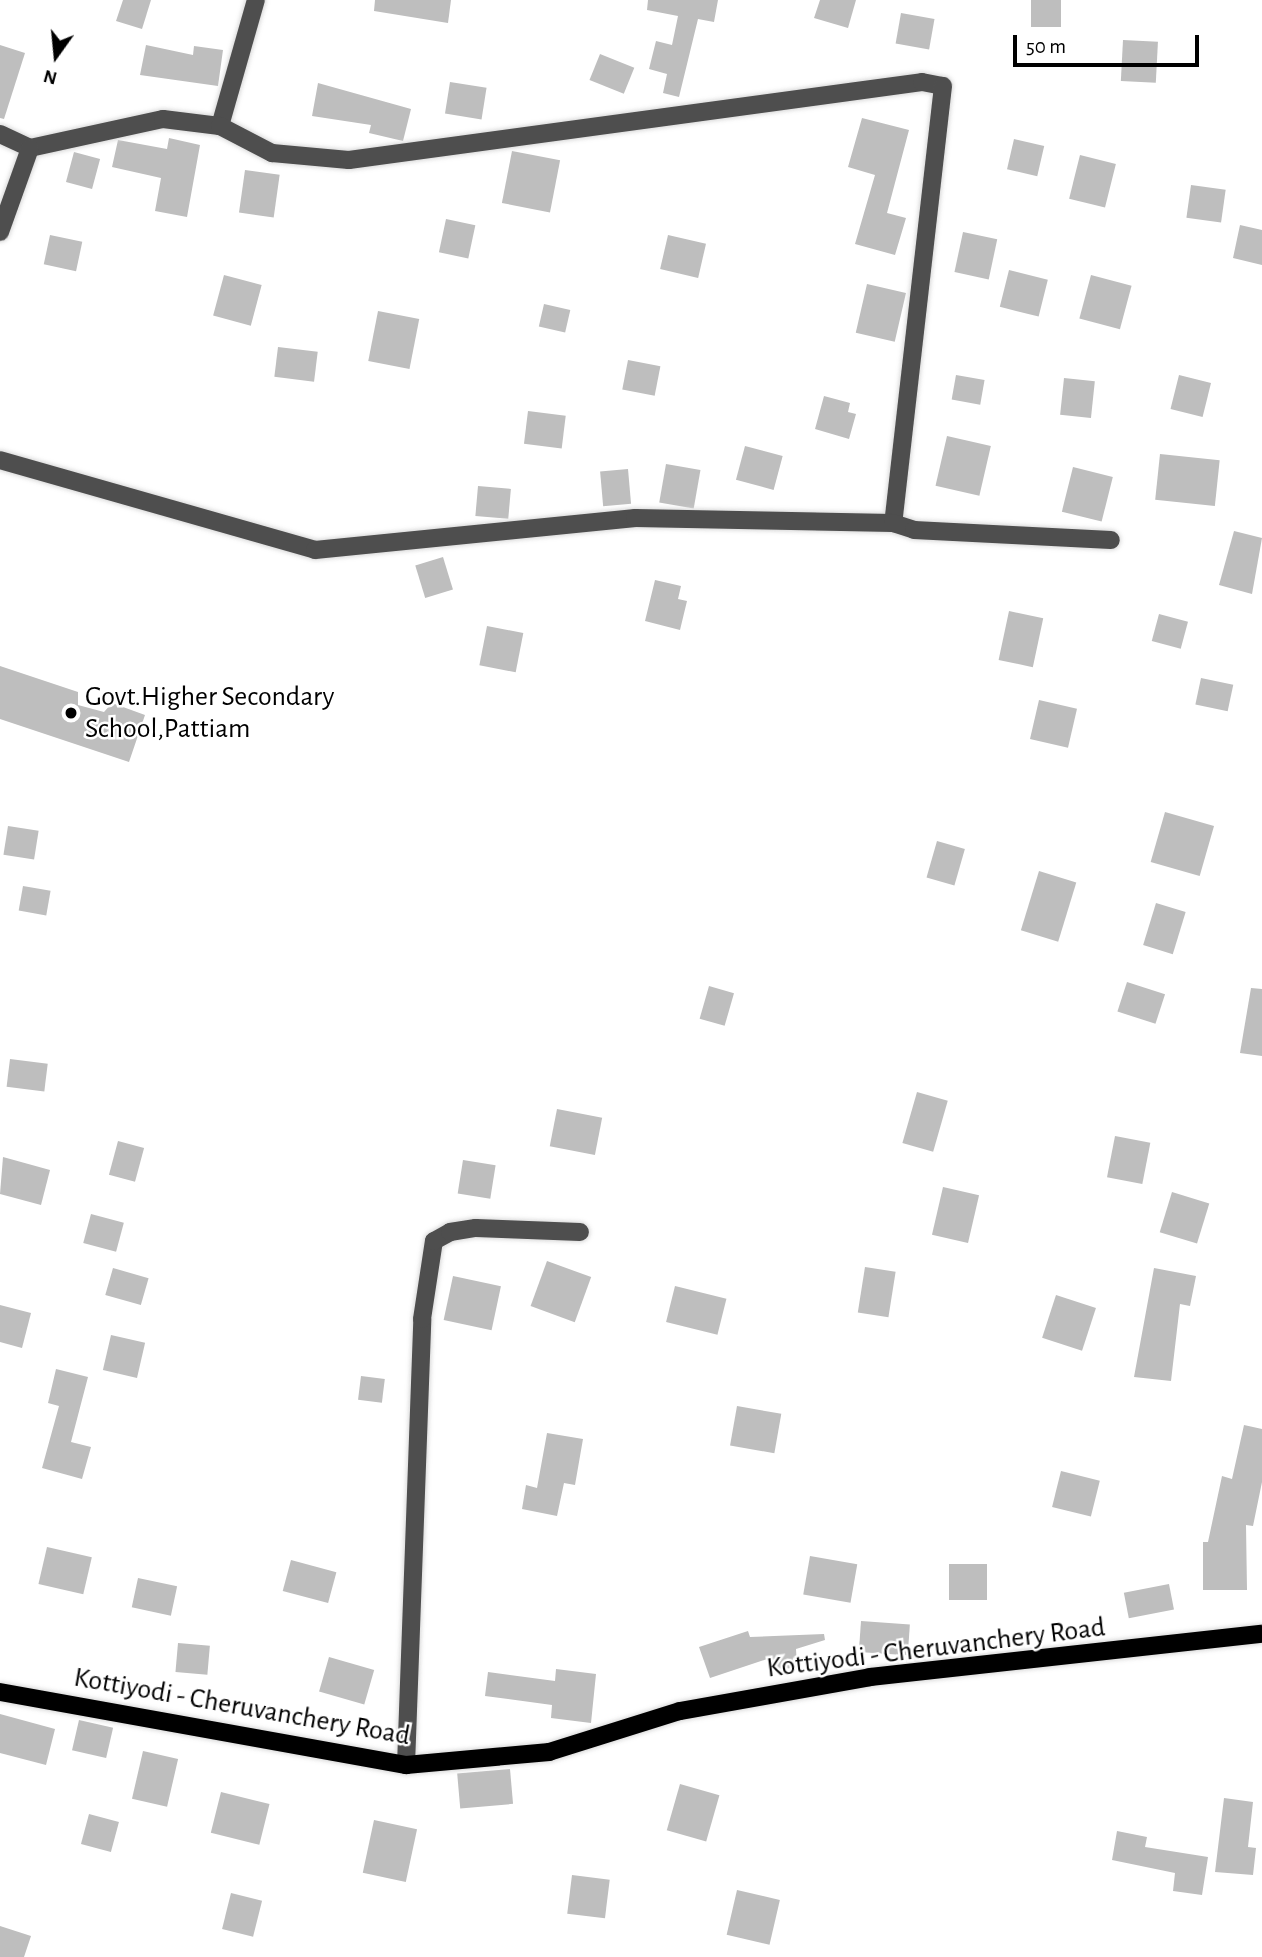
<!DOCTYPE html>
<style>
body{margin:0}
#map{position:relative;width:1262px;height:1957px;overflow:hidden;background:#fff;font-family:"Alegreya Sans",sans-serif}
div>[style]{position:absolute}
.building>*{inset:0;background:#bebebe;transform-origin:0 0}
.roads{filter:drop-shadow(0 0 2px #dbdbdb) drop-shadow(0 0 2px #dbdbdb)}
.minor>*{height:18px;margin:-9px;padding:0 9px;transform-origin:9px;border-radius:9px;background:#4e4e4e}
.major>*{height:18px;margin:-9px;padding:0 9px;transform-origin:9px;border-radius:9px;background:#000}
.dots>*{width:19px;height:19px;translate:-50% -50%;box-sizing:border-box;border:4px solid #fff;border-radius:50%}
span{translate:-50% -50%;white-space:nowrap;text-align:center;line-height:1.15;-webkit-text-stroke:5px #fff;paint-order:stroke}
.poi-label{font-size:28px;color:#000}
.left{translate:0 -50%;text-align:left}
.street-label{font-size:28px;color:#000}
.north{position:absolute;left:21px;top:21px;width:70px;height:70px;-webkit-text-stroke:5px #fff;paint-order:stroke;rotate:195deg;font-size:19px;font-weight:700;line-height:28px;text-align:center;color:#000}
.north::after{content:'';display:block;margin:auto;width:24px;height:32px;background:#000;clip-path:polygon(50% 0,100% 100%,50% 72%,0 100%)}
.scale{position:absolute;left:1013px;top:35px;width:186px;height:32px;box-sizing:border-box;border:4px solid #000;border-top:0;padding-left:9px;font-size:21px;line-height:24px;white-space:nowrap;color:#000;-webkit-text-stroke:5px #fff;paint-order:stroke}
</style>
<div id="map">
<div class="building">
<i style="clip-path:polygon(123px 0,151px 0,142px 29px,116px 21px)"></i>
<i style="clip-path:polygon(375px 0,451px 0,448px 23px,374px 11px)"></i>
<i style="clip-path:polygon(648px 0,718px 0,714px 22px,698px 19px,679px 97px,663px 93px,667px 74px,649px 69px,656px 41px,672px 45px,678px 16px,647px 10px)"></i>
<i style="clip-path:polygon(820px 0,856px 0,848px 28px,814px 18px)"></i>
<i style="left:1031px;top:0;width:30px;height:27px"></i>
<i style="left:901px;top:13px;width:34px;height:31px;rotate:10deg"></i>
<i style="left:1123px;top:40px;width:35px;height:41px;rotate:3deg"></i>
<i style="clip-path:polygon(0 45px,25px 53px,4px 119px,0 118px)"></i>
<i style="clip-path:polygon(146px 45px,193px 55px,194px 46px,223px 50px,218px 86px,140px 75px)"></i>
<i style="left:600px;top:54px;width:37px;height:28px;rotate:22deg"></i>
<i style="left:450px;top:82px;width:37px;height:32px;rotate:9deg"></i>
<i style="clip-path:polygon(318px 83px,411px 109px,403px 141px,369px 133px,371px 125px,312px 116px)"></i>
<i style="clip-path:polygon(862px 118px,909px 130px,887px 213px,906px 218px,895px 255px,855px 244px,875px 175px,848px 167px)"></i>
<i style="clip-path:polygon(169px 138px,200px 145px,187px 217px,155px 211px,161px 178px,112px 167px,118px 140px,167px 149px)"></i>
<i style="left:1014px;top:139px;width:31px;height:31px;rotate:13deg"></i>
<i style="left:512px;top:151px;width:49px;height:53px;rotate:11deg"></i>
<i style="left:74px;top:152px;width:27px;height:31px;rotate:15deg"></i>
<i style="left:1080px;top:155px;width:37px;height:45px;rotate:14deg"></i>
<i style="left:245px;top:170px;width:35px;height:43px;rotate:8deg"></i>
<i style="left:1191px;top:185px;width:35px;height:33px;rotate:8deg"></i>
<i style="left:446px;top:219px;width:30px;height:34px;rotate:12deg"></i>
<i style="clip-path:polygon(1240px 225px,1262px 230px,1262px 265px,1233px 258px)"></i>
<i style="left:963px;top:232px;width:35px;height:41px;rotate:12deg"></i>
<i style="left:50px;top:235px;width:33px;height:30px;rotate:12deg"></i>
<i style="left:668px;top:235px;width:39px;height:35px;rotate:13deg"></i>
<i style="left:1009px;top:270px;width:40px;height:38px;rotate:14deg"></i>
<i style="left:224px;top:275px;width:39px;height:42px;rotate:15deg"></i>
<i style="left:1091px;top:275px;width:42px;height:45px;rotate:15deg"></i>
<i style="left:867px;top:284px;width:40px;height:50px;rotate:13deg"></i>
<i style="left:544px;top:304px;width:27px;height:23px;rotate:13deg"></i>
<i style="left:378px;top:311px;width:42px;height:51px;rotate:11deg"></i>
<i style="left:278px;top:347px;width:40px;height:30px;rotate:7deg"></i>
<i style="left:628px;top:360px;width:33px;height:30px;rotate:11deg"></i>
<i style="left:956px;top:375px;width:29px;height:25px;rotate:10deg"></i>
<i style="left:1179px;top:375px;width:33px;height:35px;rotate:14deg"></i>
<i style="left:1064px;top:378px;width:31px;height:37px;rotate:6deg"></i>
<i style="clip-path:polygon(824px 396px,850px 403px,848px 412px,856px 414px,849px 439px,815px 429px)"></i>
<i style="left:528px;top:411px;width:38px;height:33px;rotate:7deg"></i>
<i style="left:947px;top:436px;width:45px;height:51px;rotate:13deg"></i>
<i style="left:745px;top:446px;width:39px;height:35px;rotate:15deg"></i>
<i style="left:1160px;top:454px;width:60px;height:46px;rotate:6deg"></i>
<i style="left:666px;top:464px;width:35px;height:39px;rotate:10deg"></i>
<i style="left:1073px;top:467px;width:41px;height:46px;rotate:14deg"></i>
<i style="left:628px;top:469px;width:35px;height:28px;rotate:85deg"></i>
<i style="left:478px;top:486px;width:33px;height:30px;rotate:5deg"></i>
<i style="clip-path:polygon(1234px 531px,1262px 538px,1252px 594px,1219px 585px)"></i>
<i style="left:443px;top:557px;width:34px;height:29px;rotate:73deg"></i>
<i style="clip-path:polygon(655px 580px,681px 586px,678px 599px,687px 601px,680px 630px,645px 621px)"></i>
<i style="left:1009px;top:611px;width:35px;height:50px;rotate:12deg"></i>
<i style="left:1159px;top:614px;width:30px;height:28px;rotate:15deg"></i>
<i style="left:487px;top:626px;width:37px;height:40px;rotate:11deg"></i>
<i style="clip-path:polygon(0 666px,78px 692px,78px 705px,104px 712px,112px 703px,145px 715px,129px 762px,0 719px)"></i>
<i style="left:1201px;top:678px;width:33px;height:27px;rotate:12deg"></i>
<i style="left:1039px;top:700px;width:39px;height:40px;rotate:13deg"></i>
<i style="left:1165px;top:812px;width:51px;height:52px;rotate:16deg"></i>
<i style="left:8px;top:826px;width:31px;height:29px;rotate:9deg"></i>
<i style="left:937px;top:841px;width:29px;height:38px;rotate:16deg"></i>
<i style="left:1039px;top:871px;width:39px;height:62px;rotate:17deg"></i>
<i style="left:23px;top:886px;width:28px;height:25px;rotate:10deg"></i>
<i style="left:1156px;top:903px;width:31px;height:44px;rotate:17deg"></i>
<i style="left:1127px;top:982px;width:40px;height:31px;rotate:18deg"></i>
<i style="left:709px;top:986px;width:26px;height:34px;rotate:16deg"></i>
<i style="clip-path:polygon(1251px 988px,1262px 989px,1262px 1056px,1240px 1053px)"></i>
<i style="left:10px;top:1059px;width:38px;height:28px;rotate:7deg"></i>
<i style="left:917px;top:1092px;width:32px;height:53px;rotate:16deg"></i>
<i style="left:557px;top:1109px;width:46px;height:38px;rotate:11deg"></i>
<i style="left:1115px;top:1136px;width:36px;height:42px;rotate:11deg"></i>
<i style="left:118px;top:1141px;width:27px;height:35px;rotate:15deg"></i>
<i style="clip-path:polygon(3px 1157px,50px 1170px,41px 1205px,0 1194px)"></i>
<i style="left:463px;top:1160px;width:33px;height:34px;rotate:9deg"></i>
<i style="left:943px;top:1187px;width:37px;height:49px;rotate:13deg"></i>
<i style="left:1172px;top:1192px;width:39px;height:42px;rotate:17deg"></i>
<i style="left:91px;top:1214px;width:34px;height:30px;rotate:15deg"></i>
<i style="left:547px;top:1261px;width:47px;height:48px;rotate:20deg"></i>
<i style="left:865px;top:1267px;width:31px;height:46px;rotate:9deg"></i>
<i style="left:113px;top:1268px;width:37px;height:28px;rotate:16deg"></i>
<i style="clip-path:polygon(1154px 1268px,1196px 1276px,1190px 1306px,1180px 1304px,1171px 1381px,1134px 1377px)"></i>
<i style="left:453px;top:1276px;width:49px;height:45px;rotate:12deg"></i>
<i style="left:675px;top:1286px;width:53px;height:37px;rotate:14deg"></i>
<i style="left:1056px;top:1295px;width:42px;height:45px;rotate:18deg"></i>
<i style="clip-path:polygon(0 1305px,31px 1313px,22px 1348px,0 1342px)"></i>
<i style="left:111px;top:1335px;width:35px;height:36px;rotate:13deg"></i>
<i style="clip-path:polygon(56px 1369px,88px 1377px,71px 1442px,91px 1447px,82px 1479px,42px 1468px,59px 1406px,48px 1403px)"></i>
<i style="left:361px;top:1376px;width:24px;height:24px;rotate:7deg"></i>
<i style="left:737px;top:1406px;width:45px;height:40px;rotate:10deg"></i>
<i style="clip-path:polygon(1244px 1425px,1262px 1429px,1262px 1482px,1253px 1526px,1246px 1525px,1247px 1590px,1203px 1590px,1203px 1542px,1208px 1542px,1222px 1476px,1232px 1479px)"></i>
<i style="clip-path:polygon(547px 1433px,583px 1439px,575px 1485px,564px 1483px,557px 1516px,522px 1509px,526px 1485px,537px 1488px)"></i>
<i style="left:1061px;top:1471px;width:40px;height:37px;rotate:14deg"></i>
<i style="left:47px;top:1547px;width:46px;height:38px;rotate:13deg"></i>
<i style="left:810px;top:1556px;width:48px;height:39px;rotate:10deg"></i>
<i style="left:291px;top:1560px;width:47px;height:32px;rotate:15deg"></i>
<i style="left:949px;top:1564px;width:38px;height:36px"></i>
<i style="left:138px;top:1578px;width:40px;height:30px;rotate:12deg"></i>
<i style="left:1169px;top:1584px;width:26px;height:46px;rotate:79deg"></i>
<i style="left:861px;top:1621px;width:49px;height:31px;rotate:4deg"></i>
<i style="clip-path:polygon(748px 1631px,750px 1637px,824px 1634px,825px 1640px,796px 1649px,797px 1668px,771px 1669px,770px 1658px,710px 1678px,699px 1647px)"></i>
<i style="left:178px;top:1643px;width:32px;height:29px;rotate:5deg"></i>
<i style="left:329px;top:1657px;width:47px;height:36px;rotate:16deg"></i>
<i style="clip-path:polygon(556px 1669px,596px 1674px,591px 1723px,551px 1718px,552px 1705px,485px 1696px,488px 1672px,555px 1681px)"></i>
<i style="clip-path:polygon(0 1714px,55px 1729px,46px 1765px,0 1753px)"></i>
<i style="left:79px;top:1720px;width:35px;height:31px;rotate:13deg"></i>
<i style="left:143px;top:1751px;width:36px;height:49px;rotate:13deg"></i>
<i style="left:510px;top:1769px;width:35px;height:53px;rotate:85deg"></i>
<i style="left:680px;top:1784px;width:41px;height:48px;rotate:16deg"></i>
<i style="left:221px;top:1792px;width:50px;height:42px;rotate:14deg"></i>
<i style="clip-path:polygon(1224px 1798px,1253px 1802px,1248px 1847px,1256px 1848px,1253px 1875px,1215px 1872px)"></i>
<i style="left:89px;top:1814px;width:31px;height:31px;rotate:15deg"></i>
<i style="left:374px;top:1820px;width:44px;height:54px;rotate:12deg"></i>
<i style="clip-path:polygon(1117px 1831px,1147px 1837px,1145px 1847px,1208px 1857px,1202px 1895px,1173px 1891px,1175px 1873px,1112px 1860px)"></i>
<i style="left:572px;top:1875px;width:38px;height:39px;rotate:7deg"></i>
<i style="left:737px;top:1890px;width:44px;height:46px;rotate:13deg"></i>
<i style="left:231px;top:1893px;width:32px;height:37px;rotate:14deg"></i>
<i style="clip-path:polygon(0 1926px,31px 1936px,24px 1957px,0 1957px)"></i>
</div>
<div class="roads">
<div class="minor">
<i style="left:220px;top:126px;width:131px;rotate:-74.1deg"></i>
<i style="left:0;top:134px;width:33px;rotate:25deg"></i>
<i style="left:30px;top:148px;width:136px;rotate:-12.3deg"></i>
<i style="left:163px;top:119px;width:57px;rotate:7deg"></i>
<i style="left:220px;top:126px;width:59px;rotate:27.4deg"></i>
<i style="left:272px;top:153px;width:77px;rotate:5.2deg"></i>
<i style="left:349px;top:160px;width:578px;rotate:-7.75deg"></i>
<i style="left:922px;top:82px;width:21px;rotate:11deg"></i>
<i style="left:943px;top:86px;width:440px;rotate:96.5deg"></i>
<i style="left:0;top:232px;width:89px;rotate:-70.3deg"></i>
<i style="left:0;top:460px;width:328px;rotate:15.9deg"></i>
<i style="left:315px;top:550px;width:322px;rotate:-5.7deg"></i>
<i style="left:635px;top:518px;width:258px;rotate:1.1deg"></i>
<i style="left:893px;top:523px;width:22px;rotate:18deg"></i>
<i style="left:914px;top:530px;width:197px;rotate:2.9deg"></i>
<i style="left:406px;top:1765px;width:446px;rotate:-87.9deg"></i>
<i style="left:422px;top:1319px;width:79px;rotate:-81.3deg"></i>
<i style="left:434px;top:1241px;width:18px;rotate:-29deg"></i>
<i style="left:450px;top:1232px;width:26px;rotate:-9deg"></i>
<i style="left:476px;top:1228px;width:104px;rotate:2.2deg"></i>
</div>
<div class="major">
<i style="left:0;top:1692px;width:413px;rotate:10.2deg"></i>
<i style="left:406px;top:1765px;width:144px;rotate:-5.2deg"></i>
<i style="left:549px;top:1752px;width:137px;rotate:-17.4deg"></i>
<i style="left:680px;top:1711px;width:193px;rotate:-10.1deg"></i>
<i style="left:870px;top:1677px;width:394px;rotate:-6.3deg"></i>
</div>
</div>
<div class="dots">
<i style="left:71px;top:713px;background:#000"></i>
</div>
<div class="poi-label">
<span class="left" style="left:85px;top:713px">Govt.Higher Secondary<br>School,Pattiam</span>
</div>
<div class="street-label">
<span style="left:936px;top:1648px;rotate:-7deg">Kottiyodi - Cheruvanchery Road</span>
<span style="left:242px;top:1707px;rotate:10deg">Kottiyodi - Cheruvanchery Road</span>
</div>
<div class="north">N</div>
<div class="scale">50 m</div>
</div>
